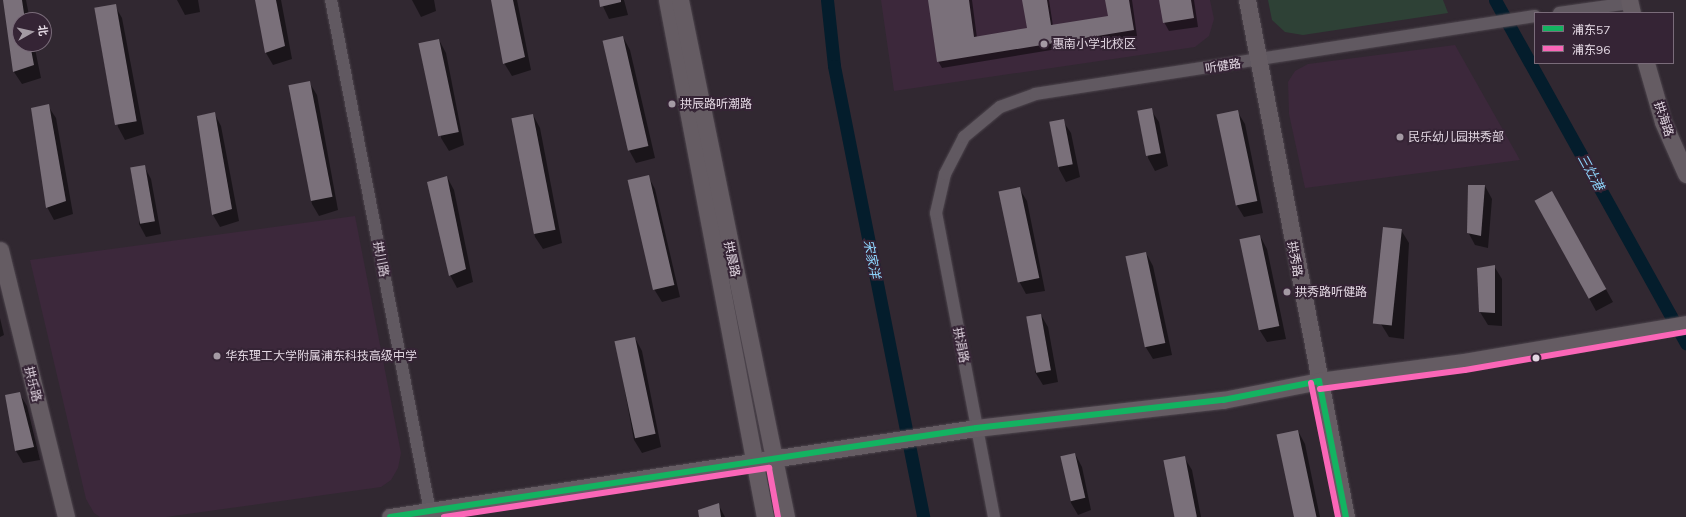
<!DOCTYPE html>
<meta charset="utf-8">
<style>
body{margin:0}
#map{position:relative;width:1686px;height:517px;overflow:hidden;background:#312831;font-family:Mulish,"Noto Sans SC",sans-serif}
div>[style]{position:absolute}
.built>*{inset:0;background:#3c283b}
.green>*{inset:0;background:#2e4136}
.shadow>*{inset:0;background:#0007}
.canal>*{height:13px;margin:-6.5px;padding:0 6.5px;transform-origin:6.5px;border-radius:6.5px;background:#041d2c}
.building>*{inset:0;background:#7a707a;transform-origin:0 0}
.roads{filter:drop-shadow(0 0 1px #4d454d) drop-shadow(0 0 1px #4d454d)}
.street>*{height:12px;margin:-6px;padding:0 6px;transform-origin:6px;border-radius:6px;background:#615961}
.secondary>*{height:17px;margin:-8.5px;padding:0 8.5px;transform-origin:8.5px;border-radius:8.5px;background:#655c63}
.bus-1>*{height:6px;margin:-3px;padding:0 3px;transform-origin:3px;border-radius:3px;background:#13b361}
.bus-2>*{height:6px;margin:-3px;padding:0 3px;transform-origin:3px;border-radius:3px;background:#fa66b7}
.dots>*{width:11px;height:11px;translate:-50% -50%;box-sizing:border-box;border:2px solid #352435;border-radius:50%}
span{translate:-50% -50%;white-space:nowrap;text-align:center;line-height:1.15;-webkit-text-stroke:4px #352435;paint-order:stroke}
.poi-label{font-size:12px;color:#e2d7e2}
.left{translate:0 -50%;text-align:left}
.street-label{font-size:12px;color:#e2d7e2}
.water-label{font-size:13px;color:#8ed6fd;font-style:italic}
.legend{position:absolute;left:1534px;top:12px;width:140px;height:52px;box-sizing:border-box;background:#352435;border:1px solid #7a6c7a;margin:0;padding:5px 7px;list-style:none;font-size:12px;color:#e2d7e2}
.legend li{display:flex;align-items:center;gap:8px;height:20px}
.legend b{width:20px;border:1px solid #7a6c7a}
.north{position:absolute;left:12px;top:12px;width:40px;height:40px;box-sizing:border-box;background:#352435;border:1px solid #7a6c7a;border-radius:50%;rotate:82deg;font-size:11px;font-weight:700;line-height:16px;text-align:center;color:#e2d7e2}
.north::after{content:'';display:block;margin:auto;width:14px;height:18px;background:#a49aa4;clip-path:polygon(50% 0,100% 100%,50% 72%,0 100%)}
</style>
<div id="map">
<div class="built">
<i style="clip-path:polygon(881px 0,1210px 0,1214px 19px,1209px 36px,1195px 47px,894px 91px)"></i>
<i style="clip-path:polygon(1455px 45px,1520px 160px,1305px 188px,1289px 114px,1288px 82px,1295px 71px,1308px 64px)"></i>
<i style="clip-path:polygon(355px 216px,401px 453px,398px 468px,391px 480px,381px 487px,166px 517px,100px 517px,94px 513px,86px 499px,30px 260px)"></i>
</div>
<div class="green">
<i style="clip-path:polygon(1268px 0,1443px 0,1448px 13px,1303px 35px,1285px 32px,1272px 20px)"></i>
</div>
<div class="shadow">
<i style="clip-path:polygon(4px 0,26px 0,30px 20px,20px 20px,20px 44px,34px 44px,41px 78px,22px 84px,14px 72px)"></i>
<i style="clip-path:polygon(177px 0,198px 0,200px 12px,185px 15px)"></i>
<i style="clip-path:polygon(256px 0,281px 0,292px 59px,273px 65px,266px 53px)"></i>
<i style="clip-path:polygon(412px 0,434px 0,436px 11px,421px 17px)"></i>
<i style="clip-path:polygon(492px 0,517px 0,531px 70px,512px 76px,504px 63px)"></i>
<i style="clip-path:polygon(600px 0,624px 0,628px 15px,609px 19px)"></i>
<i style="clip-path:polygon(929px 0,972px 0,977px 38px,1028px 29px,1023px 0,1049px 0,1053px 26px,1109px 17px,1106px 0,1132px 0,1137px 36px,942px 68px,938px 61px)"></i>
<i style="clip-path:polygon(1160px 0,1194px 0,1198px 27px,1169px 31px,1164px 22px)"></i>
<i style="clip-path:polygon(115px 6px,122px 18px,144px 134px,125px 140px,118px 127px,96px 11px)"></i>
<i style="clip-path:polygon(623px 37px,630px 50px,655px 158px,636px 163px,629px 150px)"></i>
<i style="clip-path:polygon(439px 40px,446px 53px,464px 145px,449px 151px,441px 138px)"></i>
<i style="clip-path:polygon(309px 82px,317px 95px,338px 210px,319px 216px,312px 204px,290px 88px)"></i>
<i style="clip-path:polygon(48px 106px,56px 118px,73px 214px,54px 220px,47px 207px)"></i>
<i style="clip-path:polygon(1151px 110px,1159px 122px,1168px 166px,1155px 171px,1148px 158px)"></i>
<i style="clip-path:polygon(1237px 111px,1245px 124px,1263px 213px,1244px 217px,1236px 204px,1218px 117px)"></i>
<i style="clip-path:polygon(214px 113px,221px 126px,239px 221px,220px 227px,213px 215px,198px 116px)"></i>
<i style="clip-path:polygon(533px 115px,540px 128px,562px 243px,543px 249px,535px 237px,514px 121px)"></i>
<i style="clip-path:polygon(1063px 121px,1071px 133px,1080px 177px,1066px 182px,1059px 169px)"></i>
<i style="clip-path:polygon(144px 166px,151px 179px,161px 234px,146px 237px,139px 224px)"></i>
<i style="clip-path:polygon(648px 176px,655px 189px,680px 297px,662px 302px,654px 289px,629px 182px)"></i>
<i style="clip-path:polygon(447px 177px,454px 190px,473px 282px,457px 288px,450px 275px)"></i>
<i style="clip-path:polygon(1485px 186px,1492px 199px,1488px 248px,1475px 245px,1468px 232px)"></i>
<i style="clip-path:polygon(1019px 188px,1027px 201px,1045px 291px,1026px 294px,1019px 281px)"></i>
<i style="clip-path:polygon(1536px 201px,1559px 205px,1613px 302px,1596px 311px)"></i>
<i style="clip-path:polygon(1384px 228px,1401px 230px,1409px 243px,1404px 339px,1389px 337px,1381px 324px)"></i>
<i style="clip-path:polygon(1260px 236px,1267px 249px,1286px 339px,1267px 342px,1259px 329px)"></i>
<i style="clip-path:polygon(1146px 253px,1153px 266px,1172px 355px,1153px 359px,1145px 346px,1127px 259px)"></i>
<i style="clip-path:polygon(1494px 266px,1502px 279px,1502px 326px,1488px 325px,1480px 312px,1478px 268px)"></i>
<i style="clip-path:polygon(1041px 315px,1048px 327px,1058px 382px,1043px 385px,1035px 372px)"></i>
<i style="clip-path:polygon(0 318px,4px 335px,0 337px)"></i>
<i style="clip-path:polygon(635px 338px,642px 351px,661px 447px,642px 453px,634px 440px,616px 344px)"></i>
<i style="clip-path:polygon(19px 393px,27px 406px,40px 460px,23px 463px,16px 451px)"></i>
<i style="clip-path:polygon(1298px 431px,1305px 444px,1320px 517px,1295px 517px)"></i>
<i style="clip-path:polygon(1075px 454px,1082px 467px,1091px 510px,1078px 515px,1071px 503px,1062px 456px)"></i>
<i style="clip-path:polygon(1184px 457px,1192px 470px,1201px 517px,1177px 517px)"></i>
<i style="clip-path:polygon(718px 504px,725px 517px,700px 517px)"></i>
</div>
<div class="canal">
<i style="left:827px;top:0;width:66px;rotate:83.9deg"></i>
<i style="left:834px;top:66px;width:460px;rotate:78.8deg"></i>
<i style="left:1495px;top:0;width:393px;rotate:60.9deg"></i>
</div>
<div class="building">
<i style="clip-path:polygon(3px 0,22px 0,25px 20px,20px 20px,20px 44px,30px 44px,34px 65px,13px 72px)"></i>
<i style="clip-path:polygon(255px 0,276px 0,285px 46px,265px 53px)"></i>
<i style="clip-path:polygon(491px 0,513px 0,525px 57px,503px 64px)"></i>
<i style="clip-path:polygon(599px 0,621px 0,621px 2px,600px 7px)"></i>
<i style="clip-path:polygon(928px 0,969px 0,974px 37px,1027px 28px,1022px 0,1047px 0,1051px 25px,1108px 16px,1105px 0,1129px 0,1134px 30px,937px 62px)"></i>
<i style="clip-path:polygon(1159px 0,1191px 0,1194px 18px,1163px 23px)"></i>
<i style="left:116px;top:4px;width:119px;height:22px;rotate:80deg"></i>
<i style="left:623px;top:36px;width:113px;height:21px;rotate:77deg"></i>
<i style="left:439px;top:39px;width:95px;height:21px;rotate:78deg"></i>
<i style="left:310px;top:81px;width:118px;height:22px;rotate:79deg"></i>
<i style="clip-path:polygon(49px 104px,66px 201px,46px 208px,31px 108px)"></i>
<i style="left:1152px;top:108px;width:46px;height:15px;rotate:79deg"></i>
<i style="left:1238px;top:110px;width:93px;height:22px;rotate:78deg"></i>
<i style="clip-path:polygon(215px 112px,232px 209px,212px 215px,197px 116px)"></i>
<i style="left:533px;top:114px;width:118px;height:22px;rotate:79deg"></i>
<i style="left:1064px;top:119px;width:46px;height:15px;rotate:79deg"></i>
<i style="left:145px;top:165px;width:57px;height:15px;rotate:80deg"></i>
<i style="left:649px;top:175px;width:113px;height:22px;rotate:77deg"></i>
<i style="clip-path:polygon(447px 176px,466px 269px,449px 276px,427px 182px)"></i>
<i style="clip-path:polygon(1468px 185px,1485px 185px,1481px 236px,1467px 233px)"></i>
<i style="left:1020px;top:187px;width:93px;height:22px;rotate:78deg"></i>
<i style="left:1552px;top:191px;width:112px;height:20px;rotate:61deg"></i>
<i style="left:1383px;top:227px;width:19px;height:97px;rotate:6deg"></i>
<i style="left:1260px;top:235px;width:93px;height:21px;rotate:78deg"></i>
<i style="left:1146px;top:252px;width:93px;height:21px;rotate:78deg"></i>
<i style="clip-path:polygon(1495px 265px,1495px 313px,1479px 312px,1477px 268px)"></i>
<i style="left:1041px;top:314px;width:57px;height:15px;rotate:80deg"></i>
<i style="left:635px;top:337px;width:99px;height:21px;rotate:78deg"></i>
<i style="clip-path:polygon(20px 392px,34px 447px,15px 451px,5px 395px)"></i>
<i style="left:1298px;top:430px;width:89px;height:22px;rotate:78deg"></i>
<i style="left:1075px;top:453px;width:46px;height:15px;rotate:77deg"></i>
<i style="left:1185px;top:456px;width:62px;height:22px;rotate:79deg"></i>
<i style="clip-path:polygon(719px 503px,721px 517px,699px 517px,698px 510px)"></i>
</div>
<div class="roads">
<div class="street">
<i style="left:331px;top:0;width:527px;rotate:79.05deg"></i>
<i style="left:1559px;top:13px;width:71px;rotate:-8.1deg"></i>
<i style="left:994px;top:517px;width:309px;rotate:-100.8deg"></i>
<i style="left:936px;top:213px;width:40px;rotate:-77deg"></i>
<i style="left:945px;top:174px;width:42px;rotate:-62.8deg"></i>
<i style="left:964px;top:137px;width:47px;rotate:-39.8deg"></i>
<i style="left:1000px;top:107px;width:37px;rotate:-20deg"></i>
<i style="left:1035px;top:94px;width:506px;rotate:-8.87deg"></i>
</div>
<div class="secondary">
<i style="left:667px;top:0;width:526px;rotate:79.27deg"></i>
<i style="left:680px;top:0;width:528px;rotate:78.41deg"></i>
<i style="left:1247px;top:0;width:526px;rotate:79.16deg"></i>
<i style="left:1629px;top:0;width:13px;rotate:77deg"></i>
<i style="left:1646px;top:63px;width:61px;rotate:73.9deg"></i>
<i style="left:1663px;top:122px;width:57px;rotate:66.1deg"></i>
<i style="left:0;top:250px;width:275px;rotate:76.1deg"></i>
<i style="left:390px;top:517px;width:593px;rotate:-8.64deg"></i>
<i style="left:976px;top:428px;width:249px;rotate:-6.5deg"></i>
<i style="left:1223px;top:400px;width:98px;rotate:-11.2deg"></i>
<i style="left:1319px;top:381px;width:146px;rotate:-7.5deg"></i>
<i style="left:1464px;top:362px;width:225px;rotate:-9.7deg"></i>
</div>
</div>
<div class="bus-1">
<i style="left:1319px;top:381px;width:139px;rotate:78.8deg"></i>
<i style="left:390px;top:517px;width:593px;rotate:-8.64deg"></i>
<i style="left:976px;top:428px;width:249px;rotate:-6.5deg"></i>
<i style="left:1223px;top:400px;width:98px;rotate:-11.2deg"></i>
</div>
<div class="bus-2">
<i style="left:1311px;top:383px;width:137px;rotate:78.6deg"></i>
<i style="left:1320px;top:389px;width:146px;rotate:-7.5deg"></i>
<i style="left:1465px;top:370px;width:224px;rotate:-9.8deg"></i>
<i style="left:444px;top:517px;width:329px;rotate:-8.6deg"></i>
<i style="left:769px;top:468px;width:50px;rotate:79.6deg"></i>
</div>
<div class="dots">
<i style="left:1044px;top:44px;background:#a49aa4"></i>
<i style="left:672px;top:104px;background:#a49aa4"></i>
<i style="left:1400px;top:137px;background:#a49aa4"></i>
<i style="left:1287px;top:292px;background:#a49aa4"></i>
<i style="left:217px;top:356px;background:#a49aa4"></i>
<i style="left:1536px;top:358px;background:#e2d7e2"></i>
</div>
<div class="poi-label">
<span class="left" style="left:1052px;top:44px">惠南小学北校区</span>
<span class="left" style="left:680px;top:104px">拱辰路听潮路</span>
<span class="left" style="left:1408px;top:137px">民乐幼儿园拱秀部</span>
<span class="left" style="left:1295px;top:292px">拱秀路听健路</span>
<span class="left" style="left:225px;top:356px">华东理工大学附属浦东科技高级中学</span>
</div>
<div class="street-label">
<span style="left:1223px;top:66px;rotate:-9deg">听健路</span>
<span style="left:1664px;top:119px;rotate:71deg">拱海路</span>
<span style="left:381px;top:259px;rotate:79deg">拱川路</span>
<span style="left:732px;top:259px;rotate:78deg">拱晨路</span>
<span style="left:1295px;top:259px;rotate:80deg">拱秀路</span>
<span style="left:961px;top:345px;rotate:79deg">拱涓路</span>
<span style="left:33px;top:384px;rotate:76deg">拱乐路</span>
</div>
<div class="water-label">
<span style="left:1591px;top:172px;rotate:61deg">三灶港</span>
<span style="left:872px;top:259px;rotate:79deg">宋家洋</span>
</div>
<ul class="legend">
<li><b style="height:5px;background:#13b361"></b>浦东57</li>
<li><b style="height:5px;background:#fa66b7"></b>浦东96</li>
</ul>
<div class="north">北</div>
</div>
